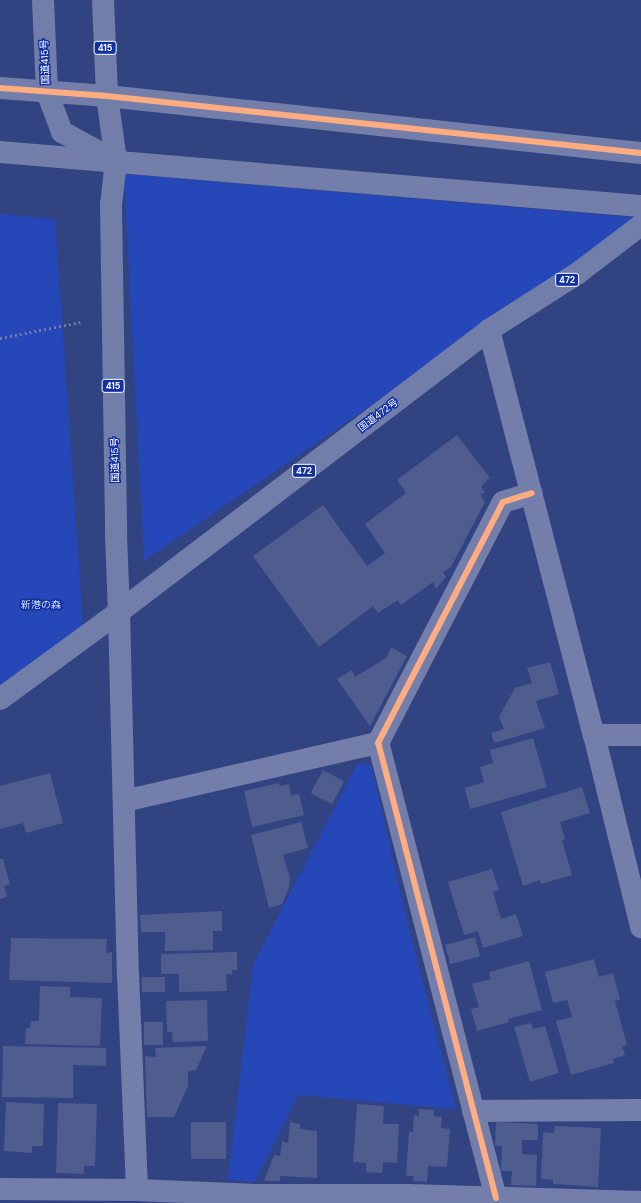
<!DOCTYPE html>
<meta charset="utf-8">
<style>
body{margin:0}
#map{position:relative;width:641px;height:1203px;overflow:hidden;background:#324382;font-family:"DM Sans","Noto Sans JP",sans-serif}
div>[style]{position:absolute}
.green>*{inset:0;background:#2547b8}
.building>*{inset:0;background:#4e5c8e;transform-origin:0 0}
.path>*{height:2.5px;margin-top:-1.25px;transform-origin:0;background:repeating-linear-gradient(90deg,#737eab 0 2px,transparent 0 5px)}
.minor>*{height:22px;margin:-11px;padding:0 11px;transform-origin:11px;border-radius:11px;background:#737eab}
.highway>*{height:22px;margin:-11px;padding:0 11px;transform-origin:11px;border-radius:11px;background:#727eaa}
.cycleway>*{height:6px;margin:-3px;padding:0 3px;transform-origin:3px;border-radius:3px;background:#ffac80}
span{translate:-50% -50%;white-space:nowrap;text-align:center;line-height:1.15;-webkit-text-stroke:3px #1130a3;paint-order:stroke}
.shield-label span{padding:1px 3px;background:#1130a3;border:1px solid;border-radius:3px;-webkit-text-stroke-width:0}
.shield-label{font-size:9px;color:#fff;font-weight:700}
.street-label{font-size:10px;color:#fff}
.park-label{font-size:10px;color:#d4defe}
</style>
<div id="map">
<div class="green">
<i style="clip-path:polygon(124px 174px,641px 218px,641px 221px,144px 561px)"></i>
<i style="clip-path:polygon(0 214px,55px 219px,83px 625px,0 685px)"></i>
<i style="clip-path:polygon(357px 764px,371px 765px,408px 925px,456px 1109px,298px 1095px,255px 1182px,228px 1180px,253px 965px)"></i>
</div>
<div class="building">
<i style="clip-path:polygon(457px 435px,490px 478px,481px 486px,485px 493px,480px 494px,485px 502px,451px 567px,443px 572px,446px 577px,436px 589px,433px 582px,401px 605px,398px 600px,378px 613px,373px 606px,319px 647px,253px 556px,323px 505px,367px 566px,385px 553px,365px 524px,406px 493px,397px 480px)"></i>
<i style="clip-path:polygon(391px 647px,407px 656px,370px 726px,337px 679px,352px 670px,355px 677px,386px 658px)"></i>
<i style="clip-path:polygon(550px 662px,559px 694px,536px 701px,545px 728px,494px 743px,491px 733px,504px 729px,499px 717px,515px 688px,532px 683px,527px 668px)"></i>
<i style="clip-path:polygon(533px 738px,547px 787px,470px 809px,465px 788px,484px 782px,480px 767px,493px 763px,490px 750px)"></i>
<i style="left:323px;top:770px;width:24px;height:26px;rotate:28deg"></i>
<i style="clip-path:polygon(50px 773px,63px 823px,26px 833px,23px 823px,0 829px,0 786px)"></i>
<i style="clip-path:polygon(279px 783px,280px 786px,289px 784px,291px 796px,299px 794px,304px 815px,252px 827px,244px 791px)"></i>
<i style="clip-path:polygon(582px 787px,590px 813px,560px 822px,565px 839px,562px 840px,572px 875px,541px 884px,540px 880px,523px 886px,501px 812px)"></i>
<i style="clip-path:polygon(301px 822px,308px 848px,283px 855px,290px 878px,289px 888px,282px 904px,269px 908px,251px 835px)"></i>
<i style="clip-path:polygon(0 859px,3px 859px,10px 884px,4px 886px,7px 897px,0 899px)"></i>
<i style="clip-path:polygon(492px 869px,499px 890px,493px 892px,501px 919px,516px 914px,523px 936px,483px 948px,478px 931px,464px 935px,448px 882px)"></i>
<i style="clip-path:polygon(222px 911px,222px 931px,213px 931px,213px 950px,165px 951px,165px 932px,141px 932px,140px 915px)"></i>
<i style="left:475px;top:937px;width:20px;height:31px;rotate:75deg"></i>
<i style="clip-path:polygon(11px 938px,107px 939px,106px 953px,112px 952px,112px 983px,9px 980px)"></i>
<i style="clip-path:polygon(237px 952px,237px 970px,232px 970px,232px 974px,226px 974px,227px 991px,179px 992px,179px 974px,161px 974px,161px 954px)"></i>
<i style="clip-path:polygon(594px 959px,599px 977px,613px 973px,620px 999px,615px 1001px,627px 1045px,622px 1046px,625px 1055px,613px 1059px,614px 1063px,571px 1075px,556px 1021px,572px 1017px,567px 1000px,553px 1003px,545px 972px)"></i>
<i style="clip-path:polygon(529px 961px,542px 1010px,508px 1019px,509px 1022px,477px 1031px,471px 1009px,479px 1007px,472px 984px,491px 979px,489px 972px)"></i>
<i style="left:142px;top:977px;width:23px;height:15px"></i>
<i style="clip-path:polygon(40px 986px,70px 987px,70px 997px,102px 998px,100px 1046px,25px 1044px,26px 1028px,30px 1028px,31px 1021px,39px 1021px)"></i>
<i style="clip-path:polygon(207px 1000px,208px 1041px,173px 1042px,172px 1032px,167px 1032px,166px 1001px)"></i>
<i style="left:144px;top:1022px;width:19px;height:23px"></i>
<i style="clip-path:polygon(531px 1023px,533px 1029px,545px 1026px,559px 1073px,530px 1082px,514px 1027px)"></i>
<i style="clip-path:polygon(3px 1046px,106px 1048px,106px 1066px,73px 1065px,73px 1098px,2px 1097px)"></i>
<i style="clip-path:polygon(207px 1046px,196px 1070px,188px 1071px,188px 1086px,174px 1117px,147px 1117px,145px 1056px,156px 1057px,155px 1048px)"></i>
<i style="clip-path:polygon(6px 1102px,44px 1104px,43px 1146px,32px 1146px,32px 1153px,4px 1151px)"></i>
<i style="clip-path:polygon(58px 1103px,97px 1104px,95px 1166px,84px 1166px,84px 1174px,56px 1173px)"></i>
<i style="clip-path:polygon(357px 1104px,384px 1106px,383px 1124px,399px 1124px,397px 1163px,383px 1162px,382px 1173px,366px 1172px,366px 1163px,353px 1162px)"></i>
<i style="clip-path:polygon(419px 1109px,434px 1110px,434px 1116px,442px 1117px,441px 1128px,450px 1129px,447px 1167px,428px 1166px,427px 1182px,413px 1181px,414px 1176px,406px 1176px,409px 1132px,413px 1132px,414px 1115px,419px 1116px)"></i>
<i style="left:191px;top:1122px;width:35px;height:37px"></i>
<i style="clip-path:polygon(290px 1122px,300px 1124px,300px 1129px,317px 1131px,317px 1178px,280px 1176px,280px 1181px,264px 1181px,274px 1155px,280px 1156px,282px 1141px,288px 1143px)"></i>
<i style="clip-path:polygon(496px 1122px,538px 1124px,538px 1140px,522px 1140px,522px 1154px,537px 1155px,536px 1186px,511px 1185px,512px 1171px,501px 1171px,502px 1146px,495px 1146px)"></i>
<i style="clip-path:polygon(555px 1126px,601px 1128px,598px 1187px,553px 1184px,553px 1180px,541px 1179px,543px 1132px,554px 1133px)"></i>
</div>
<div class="path">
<i style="left:0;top:338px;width:83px;rotate:-11.2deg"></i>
</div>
<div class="minor">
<i style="left:0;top:88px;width:107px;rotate:4.3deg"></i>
<i style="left:107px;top:96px;width:537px;rotate:6.09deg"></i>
<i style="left:0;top:152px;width:643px;rotate:4.82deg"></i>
<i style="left:489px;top:330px;width:418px;rotate:75.5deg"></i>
<i style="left:594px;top:735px;width:198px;rotate:76.2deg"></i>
<i style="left:119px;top:612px;width:362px;rotate:88.6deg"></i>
<i style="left:128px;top:974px;width:216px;rotate:87.6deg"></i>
<i style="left:594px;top:735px;width:47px"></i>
<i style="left:124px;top:801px;width:261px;rotate:-12.9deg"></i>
<i style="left:473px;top:1111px;width:168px;rotate:-0.3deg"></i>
<i style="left:0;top:1189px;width:137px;rotate:0.4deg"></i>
<i style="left:137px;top:1190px;width:120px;rotate:2.4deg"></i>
<i style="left:257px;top:1195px;width:151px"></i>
<i style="left:408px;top:1195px;width:233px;rotate:1.7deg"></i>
<i style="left:496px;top:1198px;width:470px;rotate:-104.5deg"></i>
<i style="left:378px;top:743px;width:271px;rotate:-62.6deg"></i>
<i style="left:503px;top:502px;width:30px;rotate:-17deg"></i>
</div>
<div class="highway">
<i style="left:43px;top:0;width:92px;rotate:87.5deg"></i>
<i style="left:47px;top:92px;width:43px;rotate:69.4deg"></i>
<i style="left:62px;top:132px;width:61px;rotate:28.2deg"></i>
<i style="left:103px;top:0;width:96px;rotate:87.6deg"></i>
<i style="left:107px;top:96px;width:66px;rotate:82.1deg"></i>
<i style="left:116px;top:161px;width:44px;rotate:96.5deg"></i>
<i style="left:111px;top:205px;width:330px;rotate:89.1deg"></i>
<i style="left:116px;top:535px;width:77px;rotate:87.8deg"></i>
<i style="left:0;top:699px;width:147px;rotate:-36.2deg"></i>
<i style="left:119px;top:612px;width:465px;rotate:-37.3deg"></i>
<i style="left:489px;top:330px;width:106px;rotate:-32.6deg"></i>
<i style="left:578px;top:273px;width:79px;rotate:-37.3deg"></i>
</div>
<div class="cycleway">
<i style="left:0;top:88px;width:107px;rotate:4.3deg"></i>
<i style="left:107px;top:96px;width:537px;rotate:6.09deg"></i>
<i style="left:496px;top:1198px;width:470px;rotate:-104.5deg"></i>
<i style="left:378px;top:743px;width:271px;rotate:-62.6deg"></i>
<i style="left:503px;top:502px;width:30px;rotate:-17deg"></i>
</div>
<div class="shield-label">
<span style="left:105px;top:48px">415</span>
<span style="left:567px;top:280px">472</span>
<span style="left:113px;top:386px">415</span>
<span style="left:304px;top:471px">472</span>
</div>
<div class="street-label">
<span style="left:45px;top:62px;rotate:-92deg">国道415号</span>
<span style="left:378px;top:415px;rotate:-37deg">国道472号</span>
<span style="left:115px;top:460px;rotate:-91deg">国道415号</span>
</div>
<div class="park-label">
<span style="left:41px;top:605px">新港の森</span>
</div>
</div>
